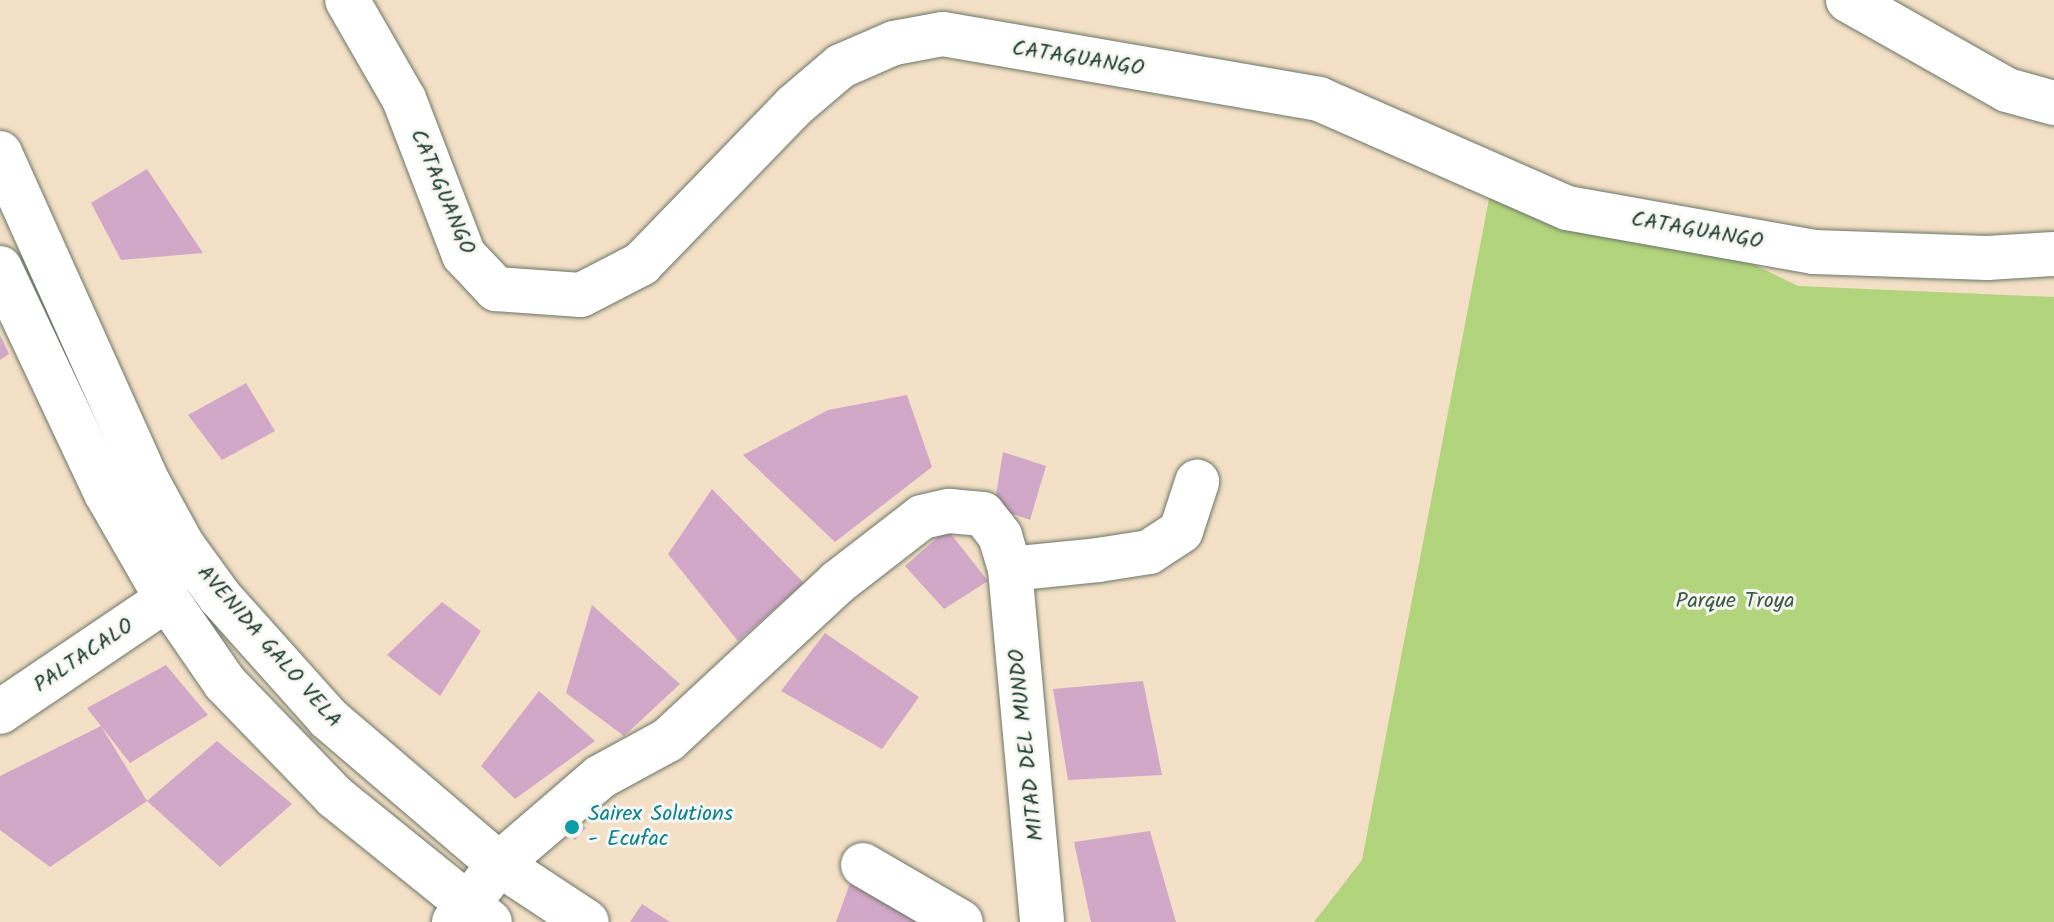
<!DOCTYPE html>
<style>
body{margin:0}
#map{position:relative;width:2054px;height:922px;overflow:hidden;background:#f4e0c6;font-family:Kalam,sans-serif}
div>[style]{position:absolute}
.green>*{inset:0;background:#b2d47c}
.building>*{inset:0;background:#d2a8c9}
.roads{filter:drop-shadow(0 0 2px #6a7667) drop-shadow(0 0 2px #6a7667)}
.minor>*{height:44px;margin:-22px;padding:0 22px;transform-origin:22px;border-radius:22px;background:#fff}
.major>*{height:44px;margin:-22px;padding:0 22px;transform-origin:22px;border-radius:22px;background:#fff}
.dots>*{width:22px;height:22px;translate:-50% -50%;box-sizing:border-box;border:4px solid #f6f6f2;border-radius:50%}
span{translate:-50% -50%;white-space:nowrap;text-align:center;line-height:1.15;-webkit-text-stroke:6px #f6f6f2;paint-order:stroke}
.street-label{font-size:22px;color:#1f3d34}
.park-label{font-size:22px;color:#3c5b42}
.culture-label{font-size:22px;color:#0d838f}
.left{translate:0 -50%;text-align:left}
</style>
<div id="map">
<div class="green">
<i style="clip-path:polygon(1494px 173px,1676px 227px,1798px 286px,2054px 297px,2054px 922px,1314px 922px,1362px 860px)"></i>
</div>
<div class="building">
<i style="clip-path:polygon(147px 169px,203px 253px,121px 260px,91px 203px)"></i>
<i style="clip-path:polygon(0 335px,9px 354px,0 360px)"></i>
<i style="clip-path:polygon(246px 383px,275px 431px,222px 460px,188px 415px)"></i>
<i style="clip-path:polygon(907px 395px,932px 467px,835px 542px,743px 455px,828px 410px)"></i>
<i style="clip-path:polygon(1003px 452px,1046px 466px,1030px 520px,994px 507px)"></i>
<i style="clip-path:polygon(712px 489px,804px 583px,738px 641px,668px 554px)"></i>
<i style="clip-path:polygon(947px 529px,988px 581px,944px 609px,905px 566px)"></i>
<i style="clip-path:polygon(442px 602px,481px 631px,440px 696px,387px 655px)"></i>
<i style="clip-path:polygon(592px 605px,680px 684px,624px 736px,566px 693px)"></i>
<i style="clip-path:polygon(825px 633px,919px 697px,882px 749px,781px 691px)"></i>
<i style="clip-path:polygon(166px 665px,208px 715px,130px 763px,101px 726px,147px 801px,50px 867px,0 830px,0 776px,101px 726px,87px 708px)"></i>
<i style="clip-path:polygon(1143px 681px,1162px 775px,1068px 780px,1053px 689px)"></i>
<i style="clip-path:polygon(539px 691px,595px 741px,515px 799px,481px 766px)"></i>
<i style="clip-path:polygon(217px 741px,292px 804px,220px 867px,147px 801px)"></i>
<i style="clip-path:polygon(569px 816px,586px 828px,575px 840px,557px 826px)"></i>
<i style="clip-path:polygon(1150px 831px,1176px 922px,1091px 922px,1074px 842px)"></i>
<i style="clip-path:polygon(854px 872px,920px 922px,836px 922px)"></i>
<i style="clip-path:polygon(642px 904px,670px 922px,630px 922px)"></i>
</div>
<div class="roads">
<div class="minor">
<i style="left:347px;top:0;width:114px;rotate:60.1deg"></i>
<i style="left:404px;top:99px;width:167px;rotate:69deg"></i>
<i style="left:464px;top:255px;width:47px;rotate:46.7deg"></i>
<i style="left:496px;top:289px;width:85px;rotate:4deg"></i>
<i style="left:581px;top:295px;width:68px;rotate:-27.3deg"></i>
<i style="left:641px;top:264px;width:220px;rotate:-45.9deg"></i>
<i style="left:794px;top:106px;width:62px;rotate:-40.4deg"></i>
<i style="left:841px;top:66px;width:58px;rotate:-23.5deg"></i>
<i style="left:894px;top:43px;width:50px;rotate:-10.4deg"></i>
<i style="left:943px;top:34px;width:382px;rotate:9.8deg"></i>
<i style="left:1319px;top:99px;width:271px;rotate:23.7deg"></i>
<i style="left:1567px;top:208px;width:251px;rotate:10.1deg"></i>
<i style="left:1814px;top:252px;width:173px;rotate:2deg"></i>
<i style="left:1987px;top:258px;width:67px;rotate:-3.4deg"></i>
<i style="left:1848px;top:0;width:183px;rotate:29.5deg"></i>
<i style="left:2007px;top:90px;width:49px;rotate:15.5deg"></i>
<i style="left:1010px;top:569px;width:354px;rotate:84.8deg"></i>
<i style="left:0;top:712px;width:202px;rotate:-34.1deg"></i>
<i style="left:863px;top:865px;width:113px;rotate:30.2deg"></i>
<i style="left:454px;top:922px;width:73px;rotate:-52.2deg"></i>
<i style="left:499px;top:864px;width:133px;rotate:-40.7deg"></i>
<i style="left:600px;top:777px;width:77px;rotate:-28.6deg"></i>
<i style="left:668px;top:740px;width:232px;rotate:-42.9deg"></i>
<i style="left:838px;top:582px;width:106px;rotate:-37.7deg"></i>
<i style="left:922px;top:517px;width:28px;rotate:-13deg"></i>
<i style="left:949px;top:511px;width:34px;rotate:5deg"></i>
<i style="left:983px;top:514px;width:28px;rotate:52deg"></i>
<i style="left:1000px;top:536px;width:34px;rotate:73deg"></i>
<i style="left:1010px;top:569px;width:88px;rotate:-5.8deg"></i>
<i style="left:1098px;top:560px;width:52px;rotate:-8.9deg"></i>
<i style="left:1149px;top:552px;width:38px;rotate:-33deg"></i>
<i style="left:1181px;top:531px;width:52px;rotate:-71.9deg"></i>
</div>
<div class="major">
<i style="left:0;top:153px;width:363px;rotate:65.8deg"></i>
<i style="left:149px;top:484px;width:71px;rotate:61.3deg"></i>
<i style="left:183px;top:546px;width:63px;rotate:54deg"></i>
<i style="left:220px;top:597px;width:162px;rotate:48.2deg"></i>
<i style="left:328px;top:718px;width:225px;rotate:40.5deg"></i>
<i style="left:499px;top:864px;width:105px;rotate:33.4deg"></i>
<i style="left:0;top:268px;width:249px;rotate:64.8deg"></i>
<i style="left:106px;top:493px;width:122px;rotate:60.1deg"></i>
<i style="left:167px;top:599px;width:102px;rotate:55.4deg"></i>
<i style="left:225px;top:683px;width:158px;rotate:46deg"></i>
<i style="left:335px;top:797px;width:199px;rotate:38.9deg"></i>
</div>
</div>
<div class="dots">
<i style="left:572px;top:827px;background:#0f9aa8"></i>
</div>
<div class="street-label">
<span style="left:1078px;top:59px;rotate:9deg">CATAGUANGO</span>
<span style="left:442px;top:192px;rotate:67deg">CATAGUANGO</span>
<span style="left:1697px;top:231px;rotate:10deg">CATAGUANGO</span>
<span style="left:269px;top:647px;rotate:49deg">AVENIDA GALO VELA</span>
<span style="left:84px;top:656px;rotate:-34deg">PALTACALO</span>
<span style="left:1027px;top:745px;rotate:-96deg">MITAD DEL MUNDO</span>
</div>
<div class="park-label">
<span style="left:1735px;top:602px">Parque Troya</span>
</div>
<div class="culture-label">
<span class="left" style="left:588px;top:827px">Sairex Solutions<br>- Ecufac</span>
</div>
</div>
